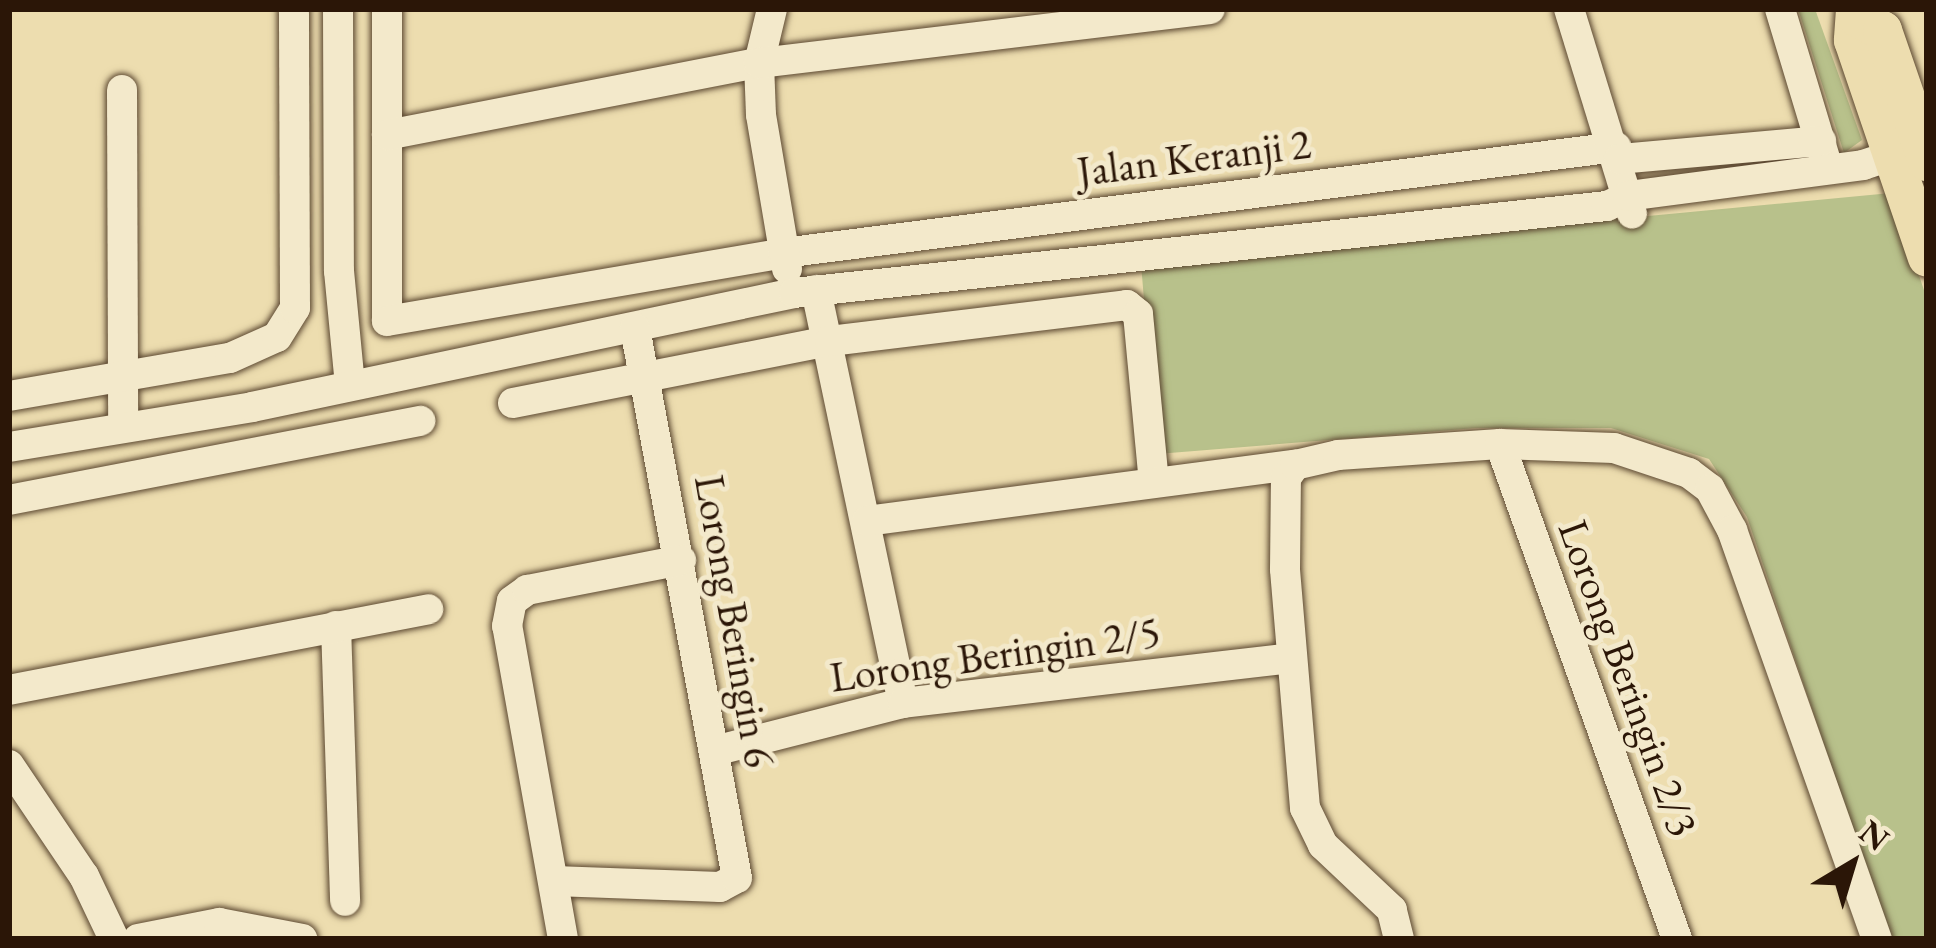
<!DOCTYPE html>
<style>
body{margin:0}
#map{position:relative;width:1936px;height:948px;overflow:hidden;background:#edddaf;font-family:"EB Garamond",serif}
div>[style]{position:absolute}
.green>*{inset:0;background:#b8c18b}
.roads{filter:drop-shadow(0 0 3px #5c4831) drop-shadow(0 0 3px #5c4831)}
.minor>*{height:30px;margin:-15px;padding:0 15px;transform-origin:15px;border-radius:15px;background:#f3e9cb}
.major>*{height:39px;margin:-19.5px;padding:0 19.5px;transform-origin:19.5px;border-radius:19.5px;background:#edddaf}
span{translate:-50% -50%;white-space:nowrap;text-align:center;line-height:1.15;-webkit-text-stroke:10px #f3e9cb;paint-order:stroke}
.street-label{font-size:42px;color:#2b1607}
.frame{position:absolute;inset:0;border:12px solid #2b1607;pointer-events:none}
.north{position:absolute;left:1792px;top:804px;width:120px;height:120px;-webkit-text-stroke:9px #f3e9cb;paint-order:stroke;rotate:38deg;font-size:33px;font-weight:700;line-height:48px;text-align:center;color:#2b1607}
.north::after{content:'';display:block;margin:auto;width:42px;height:54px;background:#2b1607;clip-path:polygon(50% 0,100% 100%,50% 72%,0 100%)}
</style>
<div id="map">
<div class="green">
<i style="clip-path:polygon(1798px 9px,1815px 9px,1862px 140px,1844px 153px)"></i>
<i style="clip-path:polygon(1891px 193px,1927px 299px,1927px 939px,1890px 939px,1747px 517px,1709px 459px,1611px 428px,1476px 428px,1157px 454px,1141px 264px)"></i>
</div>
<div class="roads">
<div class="minor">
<i style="left:338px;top:9px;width:262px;rotate:89.8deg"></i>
<i style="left:339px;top:271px;width:115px;rotate:84.5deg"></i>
<i style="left:387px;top:9px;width:312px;rotate:90deg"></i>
<i style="left:387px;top:321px;width:402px;rotate:-9.7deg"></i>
<i style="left:783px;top:253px;width:840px;rotate:-7.25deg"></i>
<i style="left:772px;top:9px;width:56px;rotate:103.5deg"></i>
<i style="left:759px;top:63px;width:52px;rotate:87.8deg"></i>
<i style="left:761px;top:115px;width:156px;rotate:80.4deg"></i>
<i style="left:1569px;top:9px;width:214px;rotate:72.9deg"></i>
<i style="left:1780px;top:9px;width:156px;rotate:73.2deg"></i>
<i style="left:122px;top:90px;width:337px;rotate:89.8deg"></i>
<i style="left:387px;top:135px;width:379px;rotate:-11deg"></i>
<i style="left:759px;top:63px;width:454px;rotate:-6.8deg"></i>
<i style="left:1619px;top:159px;width:203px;rotate:-5.1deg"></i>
<i style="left:816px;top:290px;width:422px;rotate:78.1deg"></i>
<i style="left:9px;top:396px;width:224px;rotate:-9.8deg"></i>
<i style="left:230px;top:358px;width:51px;rotate:-24.1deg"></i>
<i style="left:277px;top:337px;width:34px;rotate:-58deg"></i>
<i style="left:295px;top:308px;width:299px;rotate:-90.2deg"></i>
<i style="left:513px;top:403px;width:323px;rotate:-11.1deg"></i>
<i style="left:830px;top:341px;width:299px;rotate:-6.9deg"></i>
<i style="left:1127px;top:305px;width:14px;rotate:39deg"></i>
<i style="left:1138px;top:314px;width:169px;rotate:84.6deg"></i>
<i style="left:1500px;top:444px;width:526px;rotate:70.32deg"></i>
<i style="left:9px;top:447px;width:246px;rotate:-9.3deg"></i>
<i style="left:252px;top:407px;width:554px;rotate:-11.88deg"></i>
<i style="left:794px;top:293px;width:818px;rotate:-6.11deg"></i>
<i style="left:1607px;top:206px;width:23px;rotate:-25deg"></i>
<i style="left:1628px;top:196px;width:237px;rotate:-7.5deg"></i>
<i style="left:1863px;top:165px;width:47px;rotate:-18.4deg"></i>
<i style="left:9px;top:500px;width:419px;rotate:-10.9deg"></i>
<i style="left:867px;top:521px;width:432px;rotate:-7.5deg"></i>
<i style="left:336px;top:626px;width:275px;rotate:88.1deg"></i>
<i style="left:9px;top:690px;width:427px;rotate:-10.9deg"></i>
<i style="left:714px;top:751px;width:195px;rotate:-14.3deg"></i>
<i style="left:903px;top:703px;width:391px;rotate:-6.6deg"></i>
<i style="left:9px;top:765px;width:134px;rotate:56deg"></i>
<i style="left:84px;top:876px;width:70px;rotate:64.5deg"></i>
<i style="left:554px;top:881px;width:166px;rotate:2.1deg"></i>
<i style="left:720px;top:887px;width:19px;rotate:-28deg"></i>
<i style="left:737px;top:878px;width:559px;rotate:-100.51deg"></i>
<i style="left:138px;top:939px;width:83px;rotate:-11.2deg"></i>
<i style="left:219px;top:923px;width:85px;rotate:10.9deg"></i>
<i style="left:563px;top:939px;width:318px;rotate:-100.1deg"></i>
<i style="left:507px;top:626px;width:25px;rotate:-79deg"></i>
<i style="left:512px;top:601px;width:19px;rotate:-36deg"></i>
<i style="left:527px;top:590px;width:157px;rotate:-11deg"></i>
<i style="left:1399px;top:939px;width:30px;rotate:-104deg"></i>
<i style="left:1392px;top:910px;width:95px;rotate:-136.7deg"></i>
<i style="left:1323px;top:845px;width:41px;rotate:-115.9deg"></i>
<i style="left:1305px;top:808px;width:240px;rotate:-94.8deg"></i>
<i style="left:1285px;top:569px;width:91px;rotate:-89.4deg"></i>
<i style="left:1286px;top:478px;width:16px;rotate:-55deg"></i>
<i style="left:1295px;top:465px;width:44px;rotate:-13.1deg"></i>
<i style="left:1338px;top:455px;width:162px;rotate:-3.9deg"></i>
<i style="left:1500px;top:444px;width:114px;rotate:2deg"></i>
<i style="left:1614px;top:448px;width:79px;rotate:18.4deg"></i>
<i style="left:1689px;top:473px;width:26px;rotate:37deg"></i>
<i style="left:1710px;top:489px;width:47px;rotate:61.8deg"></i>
<i style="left:1732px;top:530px;width:434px;rotate:70.5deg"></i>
</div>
<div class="major">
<i style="left:1855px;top:9px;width:31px;rotate:94deg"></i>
<i style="left:1853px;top:40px;width:229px;rotate:71.2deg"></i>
<i style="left:1858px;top:18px;width:27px;rotate:27deg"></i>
<i style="left:1882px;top:30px;width:139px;rotate:71deg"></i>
</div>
</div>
<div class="street-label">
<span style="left:1194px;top:158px;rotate:-7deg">Jalan Keranji 2</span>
<span style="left:734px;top:621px;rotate:80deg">Lorong Beringin 6</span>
<span style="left:995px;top:655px;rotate:-8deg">Lorong Beringin 2/5</span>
<span style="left:1628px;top:678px;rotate:70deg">Lorong Beringin 2/3</span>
</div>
<div class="frame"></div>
<div class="north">N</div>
</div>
